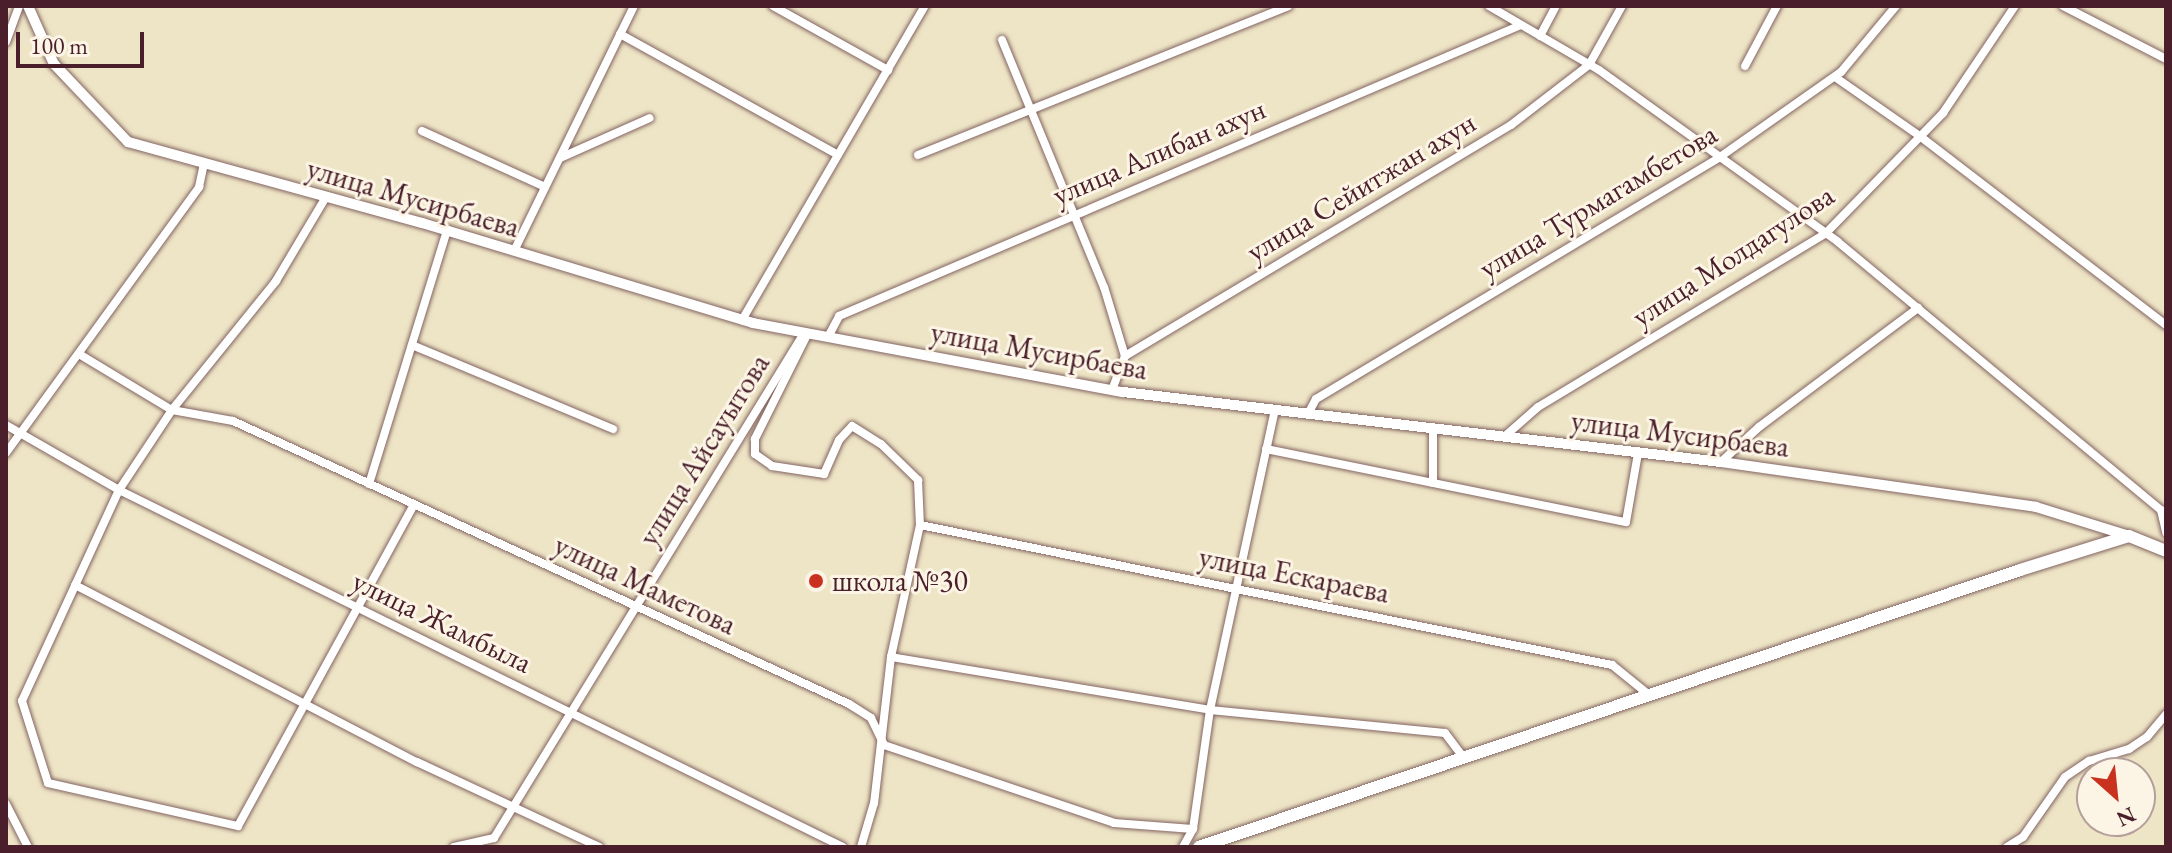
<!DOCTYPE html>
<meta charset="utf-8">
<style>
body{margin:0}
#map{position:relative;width:2172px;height:853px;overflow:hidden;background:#eee5c6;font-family:"EB Garamond",serif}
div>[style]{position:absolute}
.roads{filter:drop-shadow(0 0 2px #836461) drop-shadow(0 0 2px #836461)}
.minor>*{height:8px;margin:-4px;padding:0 4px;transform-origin:4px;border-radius:4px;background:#fff}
.tertiary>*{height:10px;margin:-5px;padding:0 5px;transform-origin:5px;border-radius:5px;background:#fff}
.secondary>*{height:12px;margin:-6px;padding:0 6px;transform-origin:6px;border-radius:6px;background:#fff}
.dots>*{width:22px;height:22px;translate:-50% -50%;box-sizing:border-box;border:4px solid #fcf5e5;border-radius:50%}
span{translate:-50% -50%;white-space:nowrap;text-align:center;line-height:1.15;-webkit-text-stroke:6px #fcf5e5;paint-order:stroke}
.street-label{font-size:30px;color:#4a1f2b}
.poi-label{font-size:30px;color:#4a1f2b}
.left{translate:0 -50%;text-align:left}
.frame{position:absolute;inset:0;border:8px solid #4a1f2b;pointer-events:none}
.north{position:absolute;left:2076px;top:757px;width:80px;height:80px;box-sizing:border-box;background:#fcf5e5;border:2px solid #b59f9b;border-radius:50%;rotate:153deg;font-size:22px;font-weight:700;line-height:32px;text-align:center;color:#4a1f2b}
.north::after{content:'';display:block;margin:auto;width:28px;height:36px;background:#c8321e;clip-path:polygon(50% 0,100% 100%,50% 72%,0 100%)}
.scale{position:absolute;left:16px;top:32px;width:128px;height:36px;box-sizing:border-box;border:4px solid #4a1f2b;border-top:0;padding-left:10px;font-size:24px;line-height:28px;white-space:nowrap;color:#4a1f2b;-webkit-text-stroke:6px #fcf5e5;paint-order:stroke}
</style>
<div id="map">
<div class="roads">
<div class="minor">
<i style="left:773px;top:6px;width:132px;rotate:29.1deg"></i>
<i style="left:1489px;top:6px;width:127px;rotate:30.2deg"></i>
<i style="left:1599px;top:70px;width:294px;rotate:35.7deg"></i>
<i style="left:1838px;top:242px;width:420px;rotate:39.7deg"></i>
<i style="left:2161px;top:510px;width:23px;rotate:77deg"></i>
<i style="left:2063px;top:6px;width:116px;rotate:27.2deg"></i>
<i style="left:620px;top:34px;width:249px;rotate:29deg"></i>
<i style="left:1540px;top:36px;width:34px;rotate:-62deg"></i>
<i style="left:1002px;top:40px;width:267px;rotate:67.6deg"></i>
<i style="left:1104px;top:287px;width:72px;rotate:73.1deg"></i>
<i style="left:6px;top:42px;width:38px;rotate:-70deg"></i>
<i style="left:1745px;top:66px;width:68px;rotate:-61.9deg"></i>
<i style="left:1835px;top:77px;width:105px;rotate:34.9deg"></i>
<i style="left:1921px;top:137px;width:309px;rotate:37.5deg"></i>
<i style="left:422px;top:131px;width:135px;rotate:24.5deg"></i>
<i style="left:918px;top:155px;width:399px;rotate:-21.9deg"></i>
<i style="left:560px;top:158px;width:98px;rotate:-24deg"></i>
<i style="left:326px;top:197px;width:98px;rotate:120.8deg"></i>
<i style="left:276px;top:281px;width:166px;rotate:128.9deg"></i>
<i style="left:172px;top:410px;width:96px;rotate:123.5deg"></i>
<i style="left:119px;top:490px;width:232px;rotate:114.7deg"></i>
<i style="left:22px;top:701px;width:86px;rotate:72.4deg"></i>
<i style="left:48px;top:783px;width:195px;rotate:12.8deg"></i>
<i style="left:238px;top:826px;width:366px;rotate:-61.3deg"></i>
<i style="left:514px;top:251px;width:273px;rotate:-63.9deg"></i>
<i style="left:742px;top:320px;width:363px;rotate:-59.8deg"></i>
<i style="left:808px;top:333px;width:119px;rotate:116.6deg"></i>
<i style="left:755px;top:439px;width:15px;rotate:90deg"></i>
<i style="left:755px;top:454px;width:21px;rotate:35deg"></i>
<i style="left:772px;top:466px;width:53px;rotate:8.7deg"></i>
<i style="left:824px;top:474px;width:37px;rotate:-66deg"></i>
<i style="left:839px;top:440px;width:19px;rotate:-47deg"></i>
<i style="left:852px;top:426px;width:34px;rotate:32deg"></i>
<i style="left:881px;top:444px;width:52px;rotate:44.2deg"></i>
<i style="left:918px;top:480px;width:45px;rotate:87.5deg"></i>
<i style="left:920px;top:525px;width:135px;rotate:102.4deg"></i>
<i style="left:891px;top:657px;width:147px;rotate:96.6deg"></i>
<i style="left:874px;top:803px;width:46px;rotate:106.5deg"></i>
<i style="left:828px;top:337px;width:24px;rotate:-62deg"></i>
<i style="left:839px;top:316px;width:741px;rotate:-23.11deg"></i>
<i style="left:412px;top:345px;width:218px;rotate:22.7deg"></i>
<i style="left:79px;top:354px;width:109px;rotate:31.1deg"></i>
<i style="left:172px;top:410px;width:62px;rotate:10.2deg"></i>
<i style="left:233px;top:421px;width:678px;rotate:24.67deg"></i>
<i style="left:849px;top:704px;width:26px;rotate:32deg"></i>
<i style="left:871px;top:718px;width:30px;rotate:64deg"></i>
<i style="left:884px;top:745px;width:243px;rotate:18.7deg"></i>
<i style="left:1114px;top:823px;width:79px;rotate:4.3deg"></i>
<i style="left:1112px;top:390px;width:36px;rotate:-69deg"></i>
<i style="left:1125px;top:356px;width:450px;rotate:-30.9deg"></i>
<i style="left:1511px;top:125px;width:98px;rotate:-37.6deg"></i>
<i style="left:1589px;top:65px;width:68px;rotate:-60.8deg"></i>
<i style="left:1308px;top:414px;width:17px;rotate:-62deg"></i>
<i style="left:1316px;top:399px;width:471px;rotate:-30.9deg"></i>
<i style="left:1720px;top:157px;width:148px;rotate:-35.1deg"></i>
<i style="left:1841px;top:72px;width:86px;rotate:-50.2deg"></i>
<i style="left:6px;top:425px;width:130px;rotate:29.9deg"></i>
<i style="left:119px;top:490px;width:807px;rotate:26.25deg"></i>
<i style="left:1433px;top:428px;width:55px;rotate:90deg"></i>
<i style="left:1504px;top:437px;width:45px;rotate:-41.4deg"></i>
<i style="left:1538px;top:407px;width:336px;rotate:-31.1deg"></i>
<i style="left:1826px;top:233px;width:168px;rotate:-45.7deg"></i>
<i style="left:1943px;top:113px;width:129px;rotate:-56.1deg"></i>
<i style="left:1266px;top:449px;width:367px;rotate:11.5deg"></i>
<i style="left:1626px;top:522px;width:70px;rotate:-80.1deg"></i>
<i style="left:6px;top:453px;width:329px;rotate:-54deg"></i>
<i style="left:199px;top:187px;width:24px;rotate:-78deg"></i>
<i style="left:1721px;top:462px;width:52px;rotate:-42.6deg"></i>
<i style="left:1759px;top:427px;width:199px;rotate:-36.8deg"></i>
<i style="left:369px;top:484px;width:266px;rotate:-72.9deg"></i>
<i style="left:920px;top:525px;width:706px;rotate:11.44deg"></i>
<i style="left:1612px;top:665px;width:48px;rotate:39deg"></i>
<i style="left:75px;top:585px;width:385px;rotate:27.4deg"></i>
<i style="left:417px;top:762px;width:201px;rotate:25deg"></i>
<i style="left:891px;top:657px;width:323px;rotate:9.4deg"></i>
<i style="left:1210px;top:710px;width:236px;rotate:5.6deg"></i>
<i style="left:1445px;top:733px;width:31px;rotate:53deg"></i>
<i style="left:6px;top:804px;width:48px;rotate:62.9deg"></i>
<i style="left:494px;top:838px;width:587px;rotate:-58.45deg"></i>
<i style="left:454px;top:847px;width:41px;rotate:-12.7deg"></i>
<i style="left:1183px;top:847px;width:21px;rotate:-61deg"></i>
<i style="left:1193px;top:829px;width:120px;rotate:-81.9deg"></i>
<i style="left:1210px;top:710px;width:307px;rotate:-77.8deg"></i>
<i style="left:2007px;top:847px;width:19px;rotate:-32deg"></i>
<i style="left:2023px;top:837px;width:73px;rotate:-55deg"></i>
<i style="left:2065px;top:777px;width:29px;rotate:-34deg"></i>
<i style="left:2089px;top:761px;width:42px;rotate:-16.7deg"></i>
<i style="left:2129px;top:749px;width:22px;rotate:-34deg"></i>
<i style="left:2147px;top:737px;width:30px;rotate:-50deg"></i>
</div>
<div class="tertiary">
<i style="left:28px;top:6px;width:64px;rotate:65.9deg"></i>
<i style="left:54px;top:64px;width:108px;rotate:46.5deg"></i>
<i style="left:128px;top:142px;width:305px;rotate:15.4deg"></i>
<i style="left:422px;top:223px;width:346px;rotate:16.8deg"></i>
<i style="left:753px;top:323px;width:376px;rotate:10.6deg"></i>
<i style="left:1123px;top:392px;width:602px;rotate:6.68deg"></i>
<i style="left:1721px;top:462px;width:318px;rotate:8.1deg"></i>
<i style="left:2036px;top:507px;width:97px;rotate:17.3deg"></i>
</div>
<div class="secondary">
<i style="left:1199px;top:847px;width:866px;rotate:-18.64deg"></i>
<i style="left:2020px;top:570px;width:114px;rotate:-17.3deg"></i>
<i style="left:2129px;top:536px;width:40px;rotate:22deg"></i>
</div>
</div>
<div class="dots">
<i style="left:816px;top:581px;background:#c8321e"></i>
</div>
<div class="street-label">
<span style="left:1159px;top:152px;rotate:-23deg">улица Алибан ахун</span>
<span style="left:1361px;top:187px;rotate:-31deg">улица Сейитжан ахун</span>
<span style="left:413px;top:198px;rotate:16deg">улица Мусирбаева</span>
<span style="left:1598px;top:201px;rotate:-31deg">улица Турмагамбетова</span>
<span style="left:1733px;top:256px;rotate:-33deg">улица Молдагулова</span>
<span style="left:1039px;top:351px;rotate:10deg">улица Мусирбаева</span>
<span style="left:1680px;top:434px;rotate:7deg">улица Мусирбаева</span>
<span style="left:704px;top:450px;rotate:-58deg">улица Айсауытова</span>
<span style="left:1294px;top:575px;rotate:11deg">улица Ескараева</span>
<span style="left:645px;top:585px;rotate:25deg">улица Маметова</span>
<span style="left:442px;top:622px;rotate:26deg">улица Жамбыла</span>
</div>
<div class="poi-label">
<span class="left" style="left:832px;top:581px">школа №30</span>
</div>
<div class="frame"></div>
<div class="north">N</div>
<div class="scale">100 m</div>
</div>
